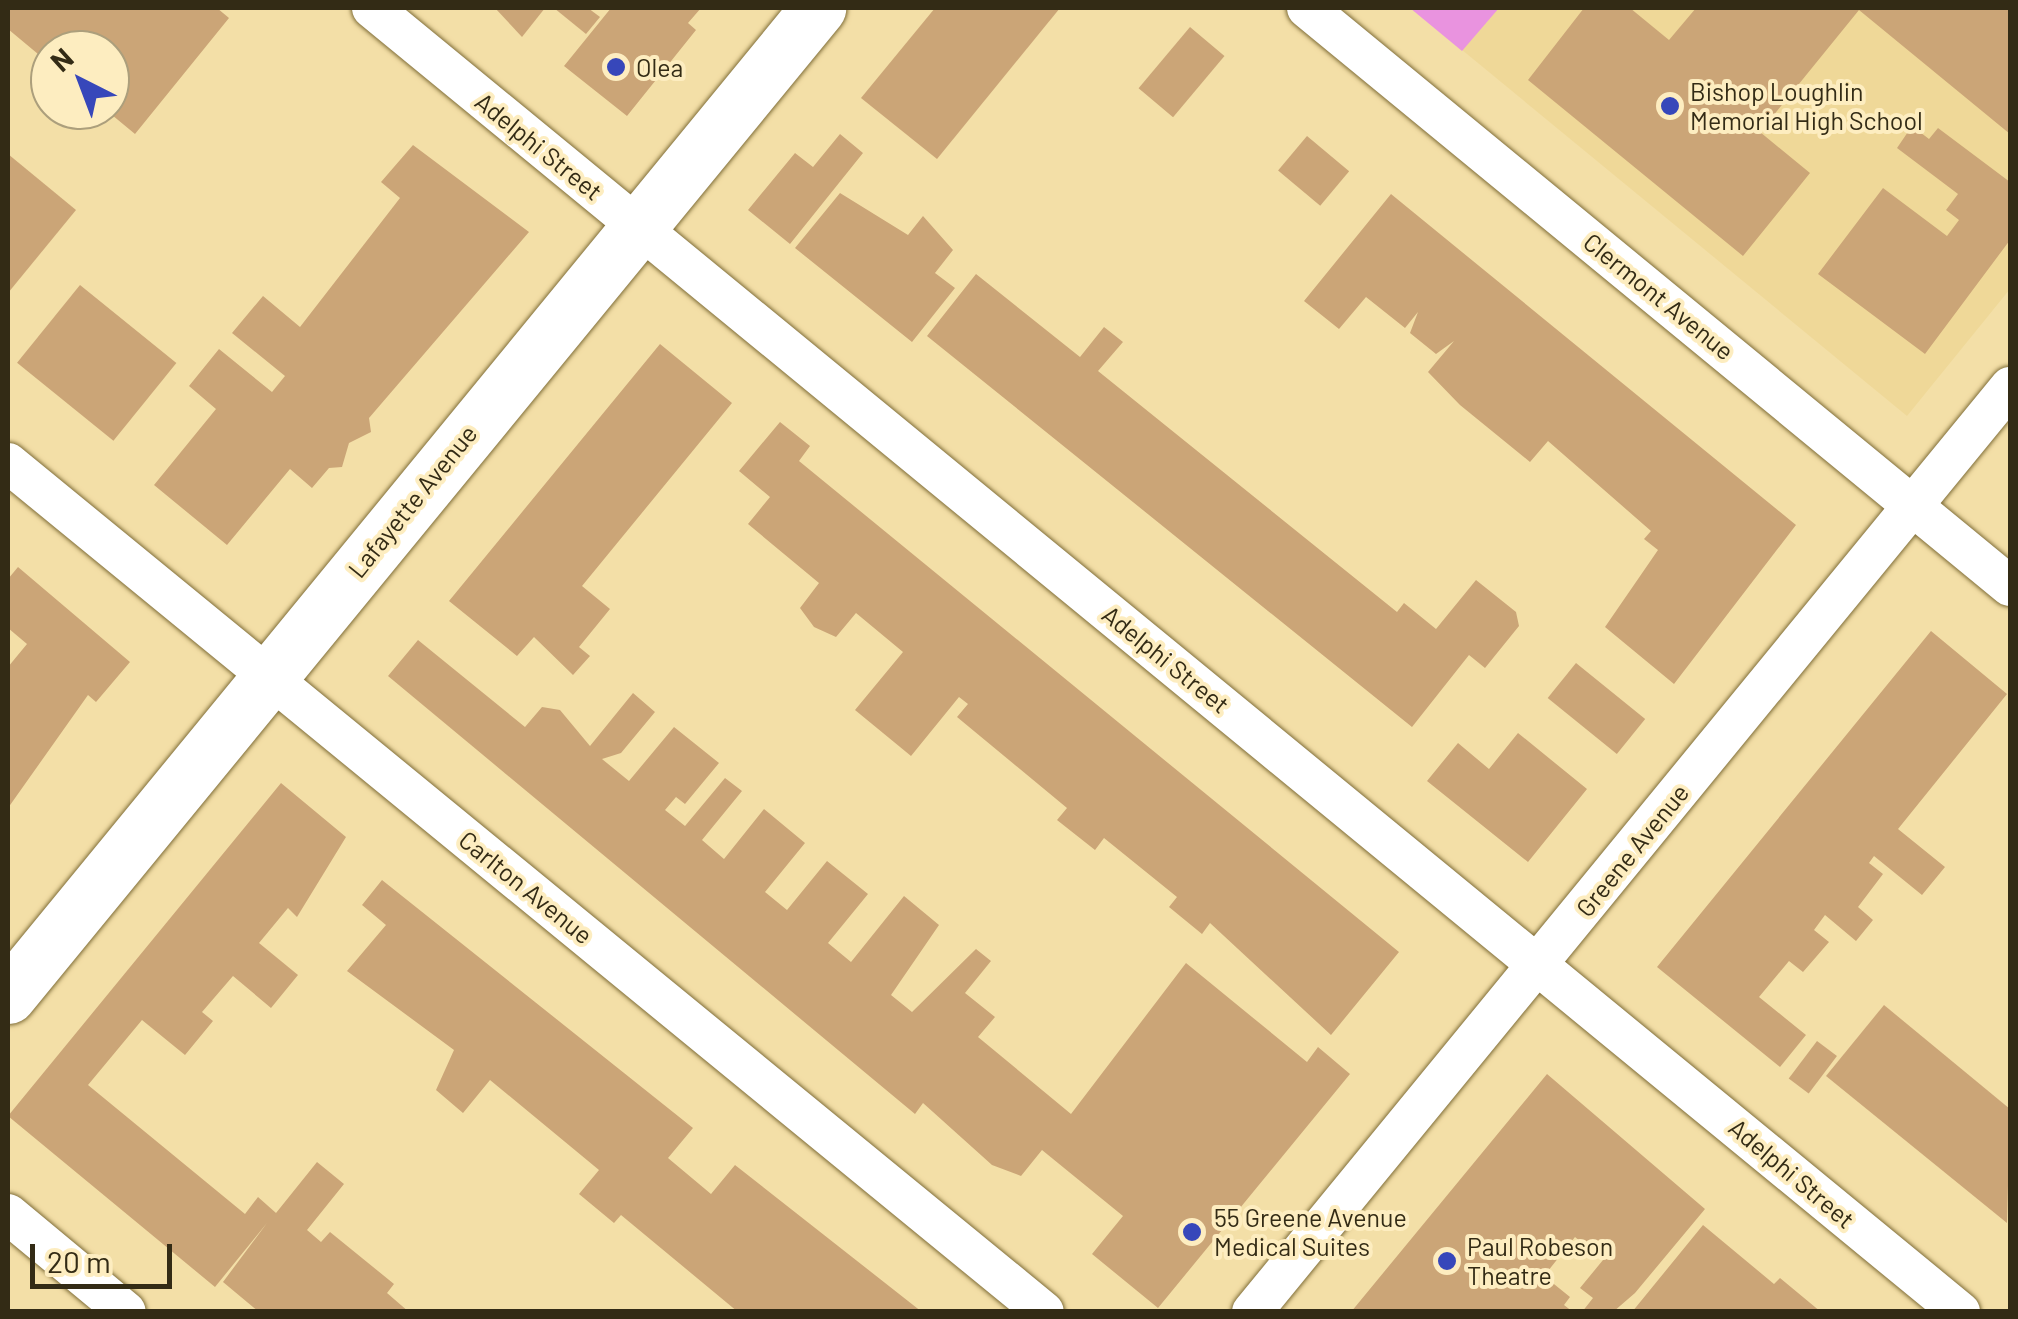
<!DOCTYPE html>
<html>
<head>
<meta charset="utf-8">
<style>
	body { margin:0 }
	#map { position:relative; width:2018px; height:1319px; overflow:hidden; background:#f3dfa7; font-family:Barlow,sans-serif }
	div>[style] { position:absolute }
	.built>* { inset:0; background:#efd898 }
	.green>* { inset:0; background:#e993df }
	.building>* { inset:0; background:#cba577; transform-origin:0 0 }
	.roads { filter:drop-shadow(0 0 2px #806e39) drop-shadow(0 0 2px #806e39) }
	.street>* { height:40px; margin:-20px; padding:0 20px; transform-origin:20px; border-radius:20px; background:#fff }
	.secondary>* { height:55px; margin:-27.5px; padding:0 27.5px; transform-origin:27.5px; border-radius:27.5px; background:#fff }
	.dots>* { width:28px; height:28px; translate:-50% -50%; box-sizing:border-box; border:5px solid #fdedc0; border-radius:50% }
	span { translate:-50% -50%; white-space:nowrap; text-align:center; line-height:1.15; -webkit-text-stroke:8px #fdedc0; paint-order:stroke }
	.poi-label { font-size:25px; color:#332b15 }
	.left { translate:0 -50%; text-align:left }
	.street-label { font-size:25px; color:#332b15 }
	.frame { position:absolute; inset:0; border:10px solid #332b15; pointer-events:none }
	.north { position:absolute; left:30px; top:30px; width:100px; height:100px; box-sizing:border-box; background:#fdedc0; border:2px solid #ac9f7c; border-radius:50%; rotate:318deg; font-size:28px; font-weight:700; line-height:40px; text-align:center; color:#332b15 }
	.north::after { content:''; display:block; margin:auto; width:35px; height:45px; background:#3747ba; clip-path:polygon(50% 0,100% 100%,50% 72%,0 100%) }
	.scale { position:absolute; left:30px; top:1244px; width:142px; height:45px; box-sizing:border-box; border:5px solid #332b15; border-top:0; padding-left:12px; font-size:30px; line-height:35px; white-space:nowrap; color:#332b15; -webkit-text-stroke:8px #fdedc0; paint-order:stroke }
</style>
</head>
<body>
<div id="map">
	<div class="built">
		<div style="clip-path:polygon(1411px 8px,2010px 8px,2010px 289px,1907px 416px)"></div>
	</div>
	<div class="green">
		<div style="clip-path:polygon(1410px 8px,1499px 8px,1462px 51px)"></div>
	</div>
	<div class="building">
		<div style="clip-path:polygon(8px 8px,217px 8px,229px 18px,135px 134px,106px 110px,110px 50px,50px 50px,50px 64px,8px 29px)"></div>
		<div style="clip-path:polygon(495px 8px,545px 8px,522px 37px)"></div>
		<div style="clip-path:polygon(554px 8px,588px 8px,600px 17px,586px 34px)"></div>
		<div style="clip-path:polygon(611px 8px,701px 8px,688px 23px,696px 30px,627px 116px,564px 66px)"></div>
		<div style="clip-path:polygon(935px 8px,1060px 8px,937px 159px,861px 98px)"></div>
		<div style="clip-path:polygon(1584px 8px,1630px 8px,1669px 40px,1696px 8px,2010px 8px,2010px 134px,1859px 10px,1760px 132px,1810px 173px,1743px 256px,1528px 80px)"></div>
		<div style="left:1190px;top:27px;width:45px;height:80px;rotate:40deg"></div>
		<div style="clip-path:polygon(1912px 126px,1929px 139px,1938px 128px,2010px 182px,2010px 240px,1925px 354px,1818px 274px,1883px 188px,1947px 236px,1959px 220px,1946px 210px,1958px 194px,1897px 148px)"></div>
		<div style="clip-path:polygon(840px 134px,863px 153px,790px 244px,748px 210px,795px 153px,813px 167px)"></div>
		<div style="left:1307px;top:136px;width:55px;height:45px;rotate:40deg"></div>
		<div style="clip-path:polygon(413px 145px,529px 232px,369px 418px,371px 432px,349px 443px,342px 467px,329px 468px,312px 488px,290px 469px,227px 545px,154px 485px,216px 409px,189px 386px,219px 349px,272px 392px,285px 376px,232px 333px,263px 296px,300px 327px,400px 198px,381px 182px)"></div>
		<div style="clip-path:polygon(8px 154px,76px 210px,8px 293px)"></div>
		<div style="clip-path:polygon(840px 193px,908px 235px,923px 216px,953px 250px,935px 273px,955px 288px,912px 342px,795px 248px)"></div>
		<div style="clip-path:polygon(1391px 194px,1796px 525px,1674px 684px,1605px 627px,1658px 550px,1644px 539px,1651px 531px,1548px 441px,1530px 462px,1460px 405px,1428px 372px,1454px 341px,1436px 354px,1410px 333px,1418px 312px,1405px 328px,1366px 297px,1339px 329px,1304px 301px)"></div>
		<div style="clip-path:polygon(976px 274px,1080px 357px,1104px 327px,1123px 342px,1098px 371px,1397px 612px,1404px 603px,1436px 629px,1476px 580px,1516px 612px,1519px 626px,1485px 668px,1469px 655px,1412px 727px,927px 336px)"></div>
		<div style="left:80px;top:285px;width:124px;height:100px;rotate:39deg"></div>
		<div style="clip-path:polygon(660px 344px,732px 403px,582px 586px,610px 609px,579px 647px,590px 656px,573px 675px,534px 637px,517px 656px,449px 601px)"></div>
		<div style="clip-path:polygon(780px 422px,810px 446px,799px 461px,1399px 952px,1331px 1035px,1210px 923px,1202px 934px,1169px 907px,1177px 897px,1104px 838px,1095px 850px,1057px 820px,1067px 808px,957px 717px,968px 704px,959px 697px,911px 756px,855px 710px,903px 652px,856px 613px,836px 637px,814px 627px,800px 608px,819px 583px,748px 524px,770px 497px,739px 471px)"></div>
		<div style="clip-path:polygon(18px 567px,130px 662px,96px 702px,88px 695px,8px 808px,8px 667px,27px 644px,8px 628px,8px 579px)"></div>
		<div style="clip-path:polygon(1931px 631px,2007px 694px,1898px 829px,1945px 867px,1922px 895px,1874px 856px,1869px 863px,1883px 874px,1858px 907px,1873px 920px,1856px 941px,1825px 915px,1814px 930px,1829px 942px,1803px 972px,1789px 961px,1759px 997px,1806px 1035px,1780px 1067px,1657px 967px)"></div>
		<div style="clip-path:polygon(418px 640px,525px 727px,542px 707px,560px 710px,590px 746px,633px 693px,655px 712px,621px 753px,602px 759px,629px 781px,674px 727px,719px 763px,685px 804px,676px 797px,665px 810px,685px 826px,725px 778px,742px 791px,702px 840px,724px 859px,764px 809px,805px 843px,765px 892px,787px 910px,827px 861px,868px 894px,828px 943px,851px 962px,904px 896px,939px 925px,891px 995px,912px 1012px,976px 949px,991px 961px,965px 993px,995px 1017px,978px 1037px,1071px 1114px,1186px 963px,1307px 1062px,1318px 1047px,1350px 1074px,1158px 1308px,1092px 1254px,1123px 1216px,1042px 1150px,1021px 1176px,992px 1165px,923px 1103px,915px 1114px,388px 676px)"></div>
		<div style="left:1576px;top:663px;width:89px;height:45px;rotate:39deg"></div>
		<div style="clip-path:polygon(1518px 733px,1587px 789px,1528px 862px,1427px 781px,1458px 743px,1489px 769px)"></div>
		<div style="clip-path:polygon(281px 783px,346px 837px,297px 917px,288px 908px,259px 943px,298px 975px,271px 1008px,233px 976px,202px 1012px,213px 1021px,185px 1055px,142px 1020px,88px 1085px,245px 1214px,258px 1197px,276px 1213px,317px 1162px,344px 1184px,307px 1230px,321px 1242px,330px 1232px,394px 1284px,387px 1293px,409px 1312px,259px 1312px,223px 1282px,267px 1223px,215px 1287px,8px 1116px)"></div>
		<div style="clip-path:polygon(382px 880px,693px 1128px,668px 1158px,711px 1194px,735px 1165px,922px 1312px,738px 1312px,621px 1215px,614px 1223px,579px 1194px,599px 1170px,490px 1080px,463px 1113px,436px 1090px,454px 1050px,347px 971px,386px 925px,362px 905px)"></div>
		<div style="clip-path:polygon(1884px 1005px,2010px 1109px,2007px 1223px,1826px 1076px)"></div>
		<div style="left:1817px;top:1041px;width:25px;height:47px;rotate:37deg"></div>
		<div style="clip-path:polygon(1547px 1074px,1705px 1209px,1635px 1293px,1613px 1312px,1582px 1312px,1593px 1298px,1580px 1288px,1603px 1260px,1575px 1237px,1544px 1276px,1570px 1297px,1564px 1305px,1573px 1312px,1351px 1312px)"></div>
		<div style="clip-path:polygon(1703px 1225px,1774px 1284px,1780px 1278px,1821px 1312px,1632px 1312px)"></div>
	</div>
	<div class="roads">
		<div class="street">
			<div style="left:372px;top:8px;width:2055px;rotate:39.39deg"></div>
			<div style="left:1307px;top:8px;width:910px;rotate:39.43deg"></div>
			<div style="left:8px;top:463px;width:1339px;rotate:39.33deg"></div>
			<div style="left:8px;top:1214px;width:153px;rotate:39.7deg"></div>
			<div style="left:1252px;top:1312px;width:1196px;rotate:-50.67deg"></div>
		</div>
		<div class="secondary">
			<div style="left:8px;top:996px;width:1278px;rotate:-50.65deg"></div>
		</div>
	</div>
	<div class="dots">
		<div style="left:616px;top:67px;background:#3747ba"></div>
		<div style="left:1670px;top:106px;background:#3747ba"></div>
		<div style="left:1192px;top:1232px;background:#3747ba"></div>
		<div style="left:1447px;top:1261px;background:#3747ba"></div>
	</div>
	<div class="poi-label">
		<span class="left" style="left:636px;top:67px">Olea</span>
		<span class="left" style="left:1690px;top:106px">Bishop Loughlin<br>Memorial High School</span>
		<span class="left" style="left:1214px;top:1232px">55 Greene Avenue<br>Medical Suites</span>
		<span class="left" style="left:1467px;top:1261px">Paul Robeson<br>Theatre</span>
	</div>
	<div class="street-label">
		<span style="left:539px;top:146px;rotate:39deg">Adelphi Street</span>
		<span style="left:1659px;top:296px;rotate:39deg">Clermont Avenue</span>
		<span style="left:412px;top:501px;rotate:-51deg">Lafayette Avenue</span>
		<span style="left:1166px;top:659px;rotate:39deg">Adelphi Street</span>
		<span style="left:1632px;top:850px;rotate:-51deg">Greene Avenue</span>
		<span style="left:526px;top:887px;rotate:39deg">Carlton Avenue</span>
		<span style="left:1792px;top:1173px;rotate:40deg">Adelphi Street</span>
	</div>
	<div class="frame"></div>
	<div class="north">N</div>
	<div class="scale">20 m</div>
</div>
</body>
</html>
